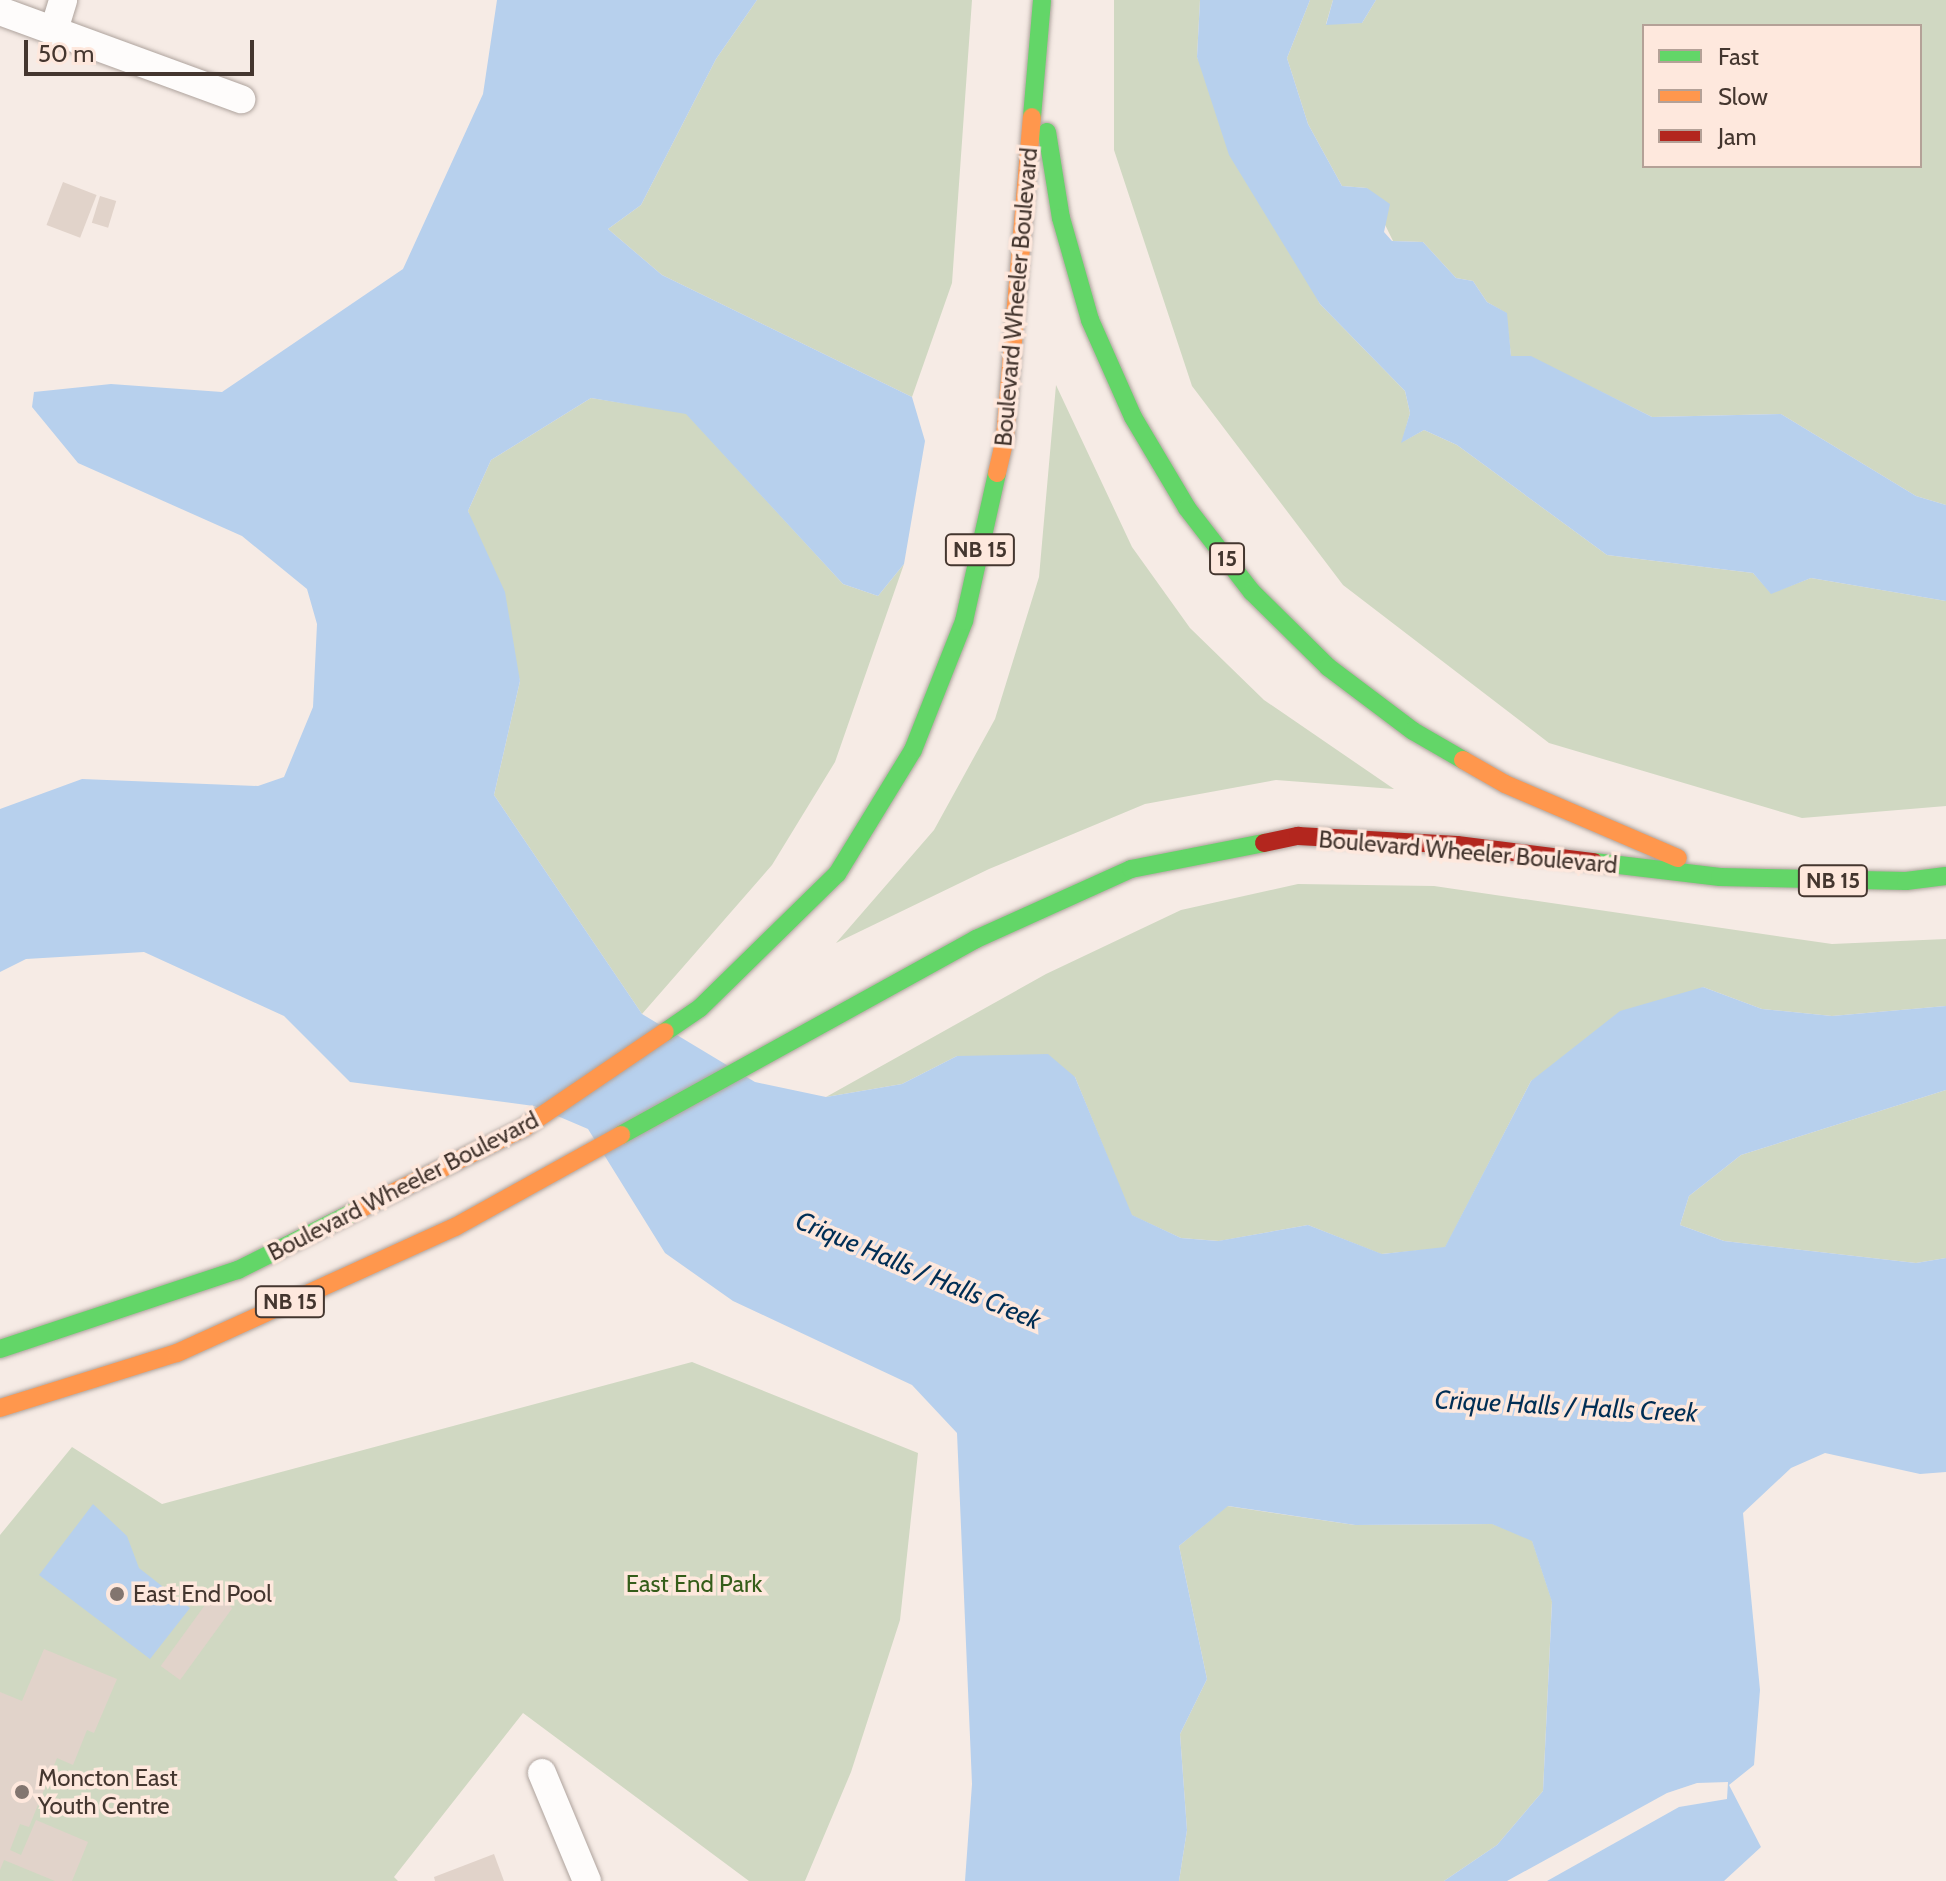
<!DOCTYPE html>
<html>
<head>
<meta charset="utf-8">
<style>
	body { margin:0 }
	#map { position:relative; width:1946px; height:1881px; overflow:hidden; background:#f6ebe5; font-family:Cabin,sans-serif }
	div>[style] { position:absolute }
	.green>* { inset:0; background:#d0d8c2 }
	.water>* { inset:0; background:#b7d0ed }
	.pier>* { inset:0; background:#f6ebe5 }
	.building>* { inset:0; background:#e1d3ca; transform-origin:0 0 }
	.roads { filter:drop-shadow(0 0 2px #aea39d) drop-shadow(0 0 2px #aea39d) }
	.street>* { height:28px; margin:-14px; padding:0 14px; transform-origin:14px; border-radius:14px; background:#fefcfb }
	.fast>* { height:18px; margin:-9px; padding:0 9px; transform-origin:9px; border-radius:9px; background:#63d668 }
	.slow>* { height:18px; margin:-9px; padding:0 9px; transform-origin:9px; border-radius:9px; background:#ff974d }
	.jam>* { height:18px; margin:-9px; padding:0 9px; transform-origin:9px; border-radius:9px; background:#b3261e }
	.dots>* { width:22px; height:22px; translate:-50% -50%; box-sizing:border-box; border:4px solid #fee8dd; border-radius:50% }
	span { translate:-50% -50%; white-space:nowrap; text-align:center; line-height:1.15; -webkit-text-stroke:7px #fee8dd; paint-order:stroke }
	.shield-label span { padding:2px 6px; background:#fee8dd; border:2px solid; border-radius:6px; -webkit-text-stroke-width:0 }
	.shield-label { font-size:22px; color:#44362f; font-weight:700 }
	.street-label { font-size:24px; color:#44362f }
	.park-label { font-size:24px; color:#355d1a }
	.poi-label { font-size:24px; color:#44362f }
	.left { translate:0 -50%; text-align:left }
	.water-label { font-size:26px; color:#002e55; font-style:italic }
	.legend { position:absolute; left:1642px; top:24px; width:280px; height:144px; box-sizing:border-box; background:#fee8dd; border:2px solid #b4a197; margin:0; padding:10px 14px; list-style:none; font-size:24px; color:#44362f }
	.legend li { display:flex; align-items:center; gap:16px; height:40px }
	.legend b { width:40px; border:2px solid #b4a197 }
	.scale { position:absolute; left:24px; top:40px; width:230px; height:36px; box-sizing:border-box; border:4px solid #44362f; border-top:0; padding-left:10px; font-size:24px; line-height:28px; white-space:nowrap; color:#44362f; -webkit-text-stroke:6px #fee8dd; paint-order:stroke }
</style>
</head>
<body>
<div id="map">
	<div class="green">
		<div style="clip-path:polygon(757px 0,972px 0,952px 283px,912px 397px,662px 275px,608px 229px,641px 205px,716px 59px)"></div>
		<div style="clip-path:polygon(1114px 0,1200px 0,1197px 57px,1320px 304px,1405px 391px,1410px 413px,1402px 442px,1424px 430px,1457px 445px,1607px 555px,1753px 573px,1771px 593px,1811px 578px,1946px 601px,1946px 806px,1802px 818px,1549px 743px,1343px 585px,1192px 386px,1114px 150px)"></div>
		<div style="clip-path:polygon(evenodd,1310px 0,1333px 0,1326px 24px,1362px 23px,1376px 0,1946px 0,1946px 505px,1916px 496px,1781px 414px,1652px 417px,1531px 357px,1511px 356px,1506px 313px,1487px 302px,1473px 281px,1456px 278px,1423px 242px,1393px 241px,1367px 188px,1342px 186px,1308px 124px,1287px 58px,1310px 0,1644px 26px,1920px 26px,1920px 166px,1644px 166px,1644px 26px)"></div>
		<div style="clip-path:polygon(1056px 385px,1132px 547px,1190px 628px,1264px 700px,1394px 789px,1276px 780px,1145px 804px,989px 869px,836px 943px,934px 830px,995px 719px,1039px 577px)"></div>
		<div style="clip-path:polygon(591px 398px,686px 413px,843px 584px,878px 596px,904px 564px,835px 762px,772px 865px,642px 1014px,494px 795px,520px 681px,468px 511px,491px 460px)"></div>
		<div style="clip-path:polygon(1298px 884px,1434px 886px,1832px 944px,1946px 939px,1946px 1006px,1832px 1016px,1762px 1009px,1703px 987px,1531px 1081px,1445px 1248px,1381px 1254px,1308px 1225px,1219px 1241px,1181px 1238px,1131px 1215px,1075px 1077px,957px 1056px,902px 1084px,826px 1097px,1046px 974px,1181px 910px)"></div>
		<div style="clip-path:polygon(1946px 1090px,1946px 1258px,1916px 1263px,1724px 1241px,1680px 1225px,1689px 1196px,1741px 1155px)"></div>
		<div style="clip-path:polygon(692px 1362px,918px 1453px,900px 1620px,851px 1772px,805px 1881px,749px 1881px,523px 1713px,394px 1877px,398px 1881px,0 1881px,0 1535px,72px 1447px,162px 1504px)"></div>
		<div style="clip-path:polygon(1227px 1506px,1355px 1525px,1493px 1524px,1532px 1540px,1552px 1601px,1543px 1791px,1497px 1845px,1444px 1881px,1179px 1881px,1187px 1830px,1180px 1734px,1207px 1679px,1179px 1546px)"></div>
	</div>
	<div class="water">
		<div style="clip-path:polygon(497px 0,757px 0,716px 59px,641px 205px,608px 229px,662px 275px,912px 397px,925px 441px,904px 564px,878px 596px,843px 584px,686px 414px,591px 398px,491px 460px,468px 511px,505px 592px,520px 681px,494px 795px,642px 1014px,755px 1082px,826px 1097px,902px 1084px,957px 1056px,1048px 1054px,1075px 1077px,1132px 1215px,1181px 1238px,1218px 1241px,1308px 1225px,1382px 1254px,1445px 1247px,1531px 1081px,1620px 1011px,1703px 987px,1762px 1009px,1832px 1016px,1946px 1006px,1946px 1090px,1741px 1155px,1689px 1196px,1680px 1225px,1724px 1241px,1916px 1263px,1946px 1258px,1946px 1472px,1920px 1474px,1825px 1453px,1791px 1468px,1743px 1513px,1760px 1690px,1754px 1765px,1729px 1785px,1761px 1847px,1724px 1881px,1444px 1881px,1497px 1845px,1543px 1791px,1552px 1602px,1532px 1541px,1492px 1524px,1355px 1525px,1228px 1506px,1179px 1546px,1207px 1679px,1180px 1734px,1187px 1830px,1179px 1881px,965px 1881px,972px 1784px,957px 1433px,912px 1385px,733px 1301px,665px 1253px,588px 1129px,534px 1106px,350px 1082px,284px 1016px,144px 952px,26px 959px,0 972px,0 809px,82px 779px,258px 786px,284px 777px,313px 707px,317px 624px,307px 589px,242px 536px,78px 463px,32px 407px,34px 392px,111px 384px,222px 392px,403px 269px,483px 94px)"></div>
		<div style="clip-path:polygon(1200px 0,1310px 0,1287px 58px,1308px 124px,1342px 186px,1367px 188px,1390px 204px,1384px 232px,1392px 241px,1423px 242px,1456px 278px,1473px 281px,1487px 302px,1507px 313px,1511px 356px,1531px 356px,1652px 417px,1781px 414px,1916px 496px,1946px 505px,1946px 601px,1811px 578px,1771px 594px,1753px 573px,1607px 555px,1457px 445px,1424px 430px,1401px 443px,1410px 413px,1405px 391px,1320px 304px,1229px 155px,1197px 57px)"></div>
		<div style="clip-path:polygon(1333px 0,1376px 0,1362px 23px,1326px 25px)"></div>
		<div style="clip-path:polygon(93px 1504px,127px 1536px,139px 1568px,190px 1608px,150px 1659px,39px 1575px)"></div>
	</div>
	<div class="pier">
		<div style="clip-path:polygon(1728px 1782px,1727px 1799px,1679px 1807px,1547px 1881px,1507px 1881px,1667px 1793px,1697px 1783px)"></div>
	</div>
	<div class="building">
		<div style="left:63px;top:182px;width:36px;height:46px;rotate:21deg"></div>
		<div style="left:100px;top:196px;width:17px;height:28px;rotate:17deg"></div>
		<div style="left:213px;top:1594px;width:24px;height:89px;rotate:36deg"></div>
		<div style="clip-path:polygon(44px 1649px,117px 1679px,94px 1733px,87px 1730px,73px 1765px,57px 1758px,29px 1827px,20px 1824px,10px 1850px,21px 1855px,36px 1820px,88px 1842px,72px 1881px,55px 1881px,4px 1860px,0 1870px,0 1692px,22px 1701px)"></div>
		<div style="clip-path:polygon(494px 1854px,504px 1881px,435px 1881px,434px 1877px)"></div>
	</div>
	<div class="roads">
		<div class="street">
			<div style="left:0;top:11px;width:257px;rotate:20.1deg"></div>
			<div style="left:54px;top:30px;width:31px;rotate:-73deg"></div>
			<div style="left:542px;top:1773px;width:117px;rotate:67.4deg"></div>
		</div>
		<div class="fast">
			<div style="left:1032px;top:117px;width:117px;rotate:-85.1deg"></div>
			<div style="left:1047px;top:132px;width:87px;rotate:80.8deg"></div>
			<div style="left:1061px;top:218px;width:106px;rotate:74.1deg"></div>
			<div style="left:1090px;top:320px;width:106px;rotate:66.1deg"></div>
			<div style="left:1133px;top:417px;width:106px;rotate:59.3deg"></div>
			<div style="left:1187px;top:508px;width:106px;rotate:52.3deg"></div>
			<div style="left:1252px;top:592px;width:107px;rotate:44.6deg"></div>
			<div style="left:1328px;top:667px;width:106px;rotate:37deg"></div>
			<div style="left:1413px;top:731px;width:58px;rotate:30.1deg"></div>
			<div style="left:1594px;top:862px;width:127px;rotate:6.8deg"></div>
			<div style="left:1720px;top:877px;width:186px;rotate:1.2deg"></div>
			<div style="left:1906px;top:881px;width:40px;rotate:-7.1deg"></div>
			<div style="left:665px;top:1032px;width:42px;rotate:-34.4deg"></div>
			<div style="left:700px;top:1008px;width:192px;rotate:-44.4deg"></div>
			<div style="left:837px;top:874px;width:145px;rotate:-58.5deg"></div>
			<div style="left:913px;top:750px;width:139px;rotate:-68.4deg"></div>
			<div style="left:964px;top:621px;width:152px;rotate:-77.4deg"></div>
			<div style="left:621px;top:1135px;width:406px;rotate:-28.9deg"></div>
			<div style="left:976px;top:939px;width:170px;rotate:-24.3deg"></div>
			<div style="left:1131px;top:869px;width:136px;rotate:-11.1deg"></div>
			<div style="left:0;top:1349px;width:251px;rotate:-18.4deg"></div>
			<div style="left:238px;top:1270px;width:132px;rotate:-26.6deg"></div>
		</div>
		<div class="slow">
			<div style="left:997px;top:473px;width:37px;rotate:-77deg"></div>
			<div style="left:1005px;top:437px;width:321px;rotate:-85.2deg"></div>
			<div style="left:1463px;top:760px;width:48px;rotate:29.7deg"></div>
			<div style="left:1505px;top:784px;width:188px;rotate:23.2deg"></div>
			<div style="left:356px;top:1211px;width:189px;rotate:-26.4deg"></div>
			<div style="left:525px;top:1127px;width:169px;rotate:-34.2deg"></div>
			<div style="left:0;top:1408px;width:185px;rotate:-17.3deg"></div>
			<div style="left:177px;top:1353px;width:305px;rotate:-24.4deg"></div>
			<div style="left:455px;top:1227px;width:190px;rotate:-29deg"></div>
		</div>
		<div class="jam">
			<div style="left:1264px;top:843px;width:35px;rotate:-12deg"></div>
			<div style="left:1298px;top:836px;width:159px;rotate:3.2deg"></div>
			<div style="left:1457px;top:845px;width:138px;rotate:7.1deg"></div>
		</div>
	</div>
	<div class="dots">
		<div style="left:117px;top:1594px;background:#82756f"></div>
		<div style="left:22px;top:1792px;background:#82756f"></div>
	</div>
	<div class="shield-label">
		<span style="left:980px;top:550px">NB 15</span>
		<span style="left:1227px;top:559px">15</span>
		<span style="left:1833px;top:881px">NB 15</span>
		<span style="left:290px;top:1302px">NB 15</span>
	</div>
	<div class="street-label">
		<span style="left:1016px;top:297px;rotate:-85deg">Boulevard Wheeler Boulevard</span>
		<span style="left:1468px;top:852px;rotate:5deg">Boulevard Wheeler Boulevard</span>
		<span style="left:403px;top:1186px;rotate:-27deg">Boulevard Wheeler Boulevard</span>
	</div>
	<div class="park-label">
		<span style="left:694px;top:1584px">East End Park</span>
	</div>
	<div class="poi-label">
		<span class="left" style="left:133px;top:1594px">East End Pool</span>
		<span class="left" style="left:38px;top:1792px">Moncton East<br>Youth Centre</span>
	</div>
	<div class="water-label">
		<span style="left:918px;top:1271px;rotate:23deg">Crique Halls / Halls Creek</span>
		<span style="left:1566px;top:1407px;rotate:3deg">Crique Halls / Halls Creek</span>
	</div>
	<ul class="legend">
	<li><b style="height:10px;background:#63d668"></b>Fast</li>
	<li><b style="height:10px;background:#ff974d"></b>Slow</li>
	<li><b style="height:10px;background:#b3261e"></b>Jam</li>
	</ul>
	<div class="scale">50 m</div>
</div>
</body>
</html>
